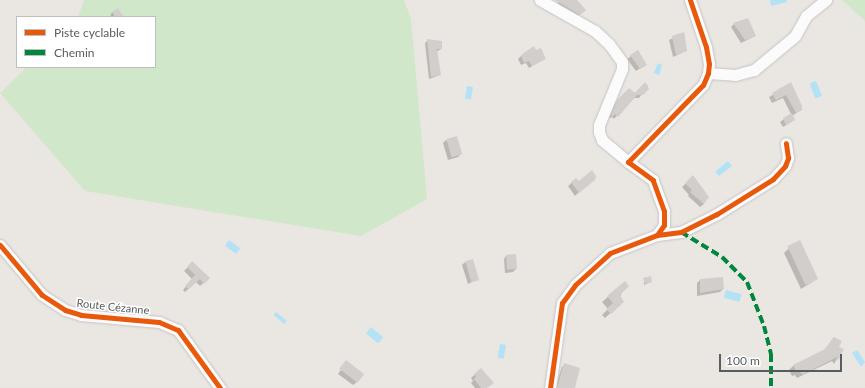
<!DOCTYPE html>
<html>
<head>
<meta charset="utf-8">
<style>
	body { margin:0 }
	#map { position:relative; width:865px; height:388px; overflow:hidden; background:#eae6e2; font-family:Lato,sans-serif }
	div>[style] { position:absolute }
	.green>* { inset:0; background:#d1e7ca }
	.water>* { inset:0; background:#b3e2f6; transform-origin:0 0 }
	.shadow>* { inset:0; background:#0003 }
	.building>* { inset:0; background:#d1cecc; transform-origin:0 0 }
	.roads { filter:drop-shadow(0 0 1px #c5c5c5) drop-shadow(0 0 1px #c5c5c5) }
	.minor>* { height:11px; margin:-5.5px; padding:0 5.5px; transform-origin:5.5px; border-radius:5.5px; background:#fcfbfb }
	.quiet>* { height:4px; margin-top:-2px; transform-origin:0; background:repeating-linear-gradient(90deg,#00873e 0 8px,transparent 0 12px) }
	.cycleway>* { height:5px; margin:-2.5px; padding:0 2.5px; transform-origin:2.5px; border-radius:2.5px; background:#e8590c }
	span { translate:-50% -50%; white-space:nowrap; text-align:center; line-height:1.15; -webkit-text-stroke:3px #fff; paint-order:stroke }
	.street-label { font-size:11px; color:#575d61 }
	.legend { position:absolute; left:16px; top:16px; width:140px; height:52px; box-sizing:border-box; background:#fff; border:1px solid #bcbec0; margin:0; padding:5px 7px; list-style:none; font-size:12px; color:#575d61 }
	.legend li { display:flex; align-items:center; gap:8px; height:20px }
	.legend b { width:20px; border:1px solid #bcbec0 }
	.scale { position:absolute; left:719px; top:354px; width:123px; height:18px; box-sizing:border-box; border:2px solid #575d61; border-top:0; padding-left:5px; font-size:12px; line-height:14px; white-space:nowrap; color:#575d61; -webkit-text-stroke:3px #fff; paint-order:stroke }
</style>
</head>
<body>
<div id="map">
	<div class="green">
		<div style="clip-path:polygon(84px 0,404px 0,411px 19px,427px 199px,361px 236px,85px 191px,0 93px,27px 67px,155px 67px,155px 17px,78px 17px)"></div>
		<div style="clip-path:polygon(842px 0,865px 0,865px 21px)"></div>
	</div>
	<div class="water">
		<div style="clip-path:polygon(770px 0,787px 0,787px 2px,771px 6px)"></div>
		<div style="clip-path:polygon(663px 62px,659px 75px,654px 73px,658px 63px,662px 65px)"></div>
		<div style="left:816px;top:81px;width:16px;height:7px;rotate:68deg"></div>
		<div style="left:467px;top:86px;width:6px;height:13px;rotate:9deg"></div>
		<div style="clip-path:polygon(728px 161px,732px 166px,719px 176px,715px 172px)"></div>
		<div style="left:229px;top:240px;width:14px;height:7px;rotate:36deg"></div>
		<div style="left:726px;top:290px;width:16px;height:8px;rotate:15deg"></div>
		<div style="left:276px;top:312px;width:14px;height:4px;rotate:39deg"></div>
		<div style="left:371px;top:327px;width:16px;height:8px;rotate:40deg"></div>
		<div style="left:500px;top:344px;width:6px;height:14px;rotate:9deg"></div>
		<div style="clip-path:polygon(857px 350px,865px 362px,861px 367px,852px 353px)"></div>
	</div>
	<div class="shadow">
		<div style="clip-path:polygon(561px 0,574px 0,581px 13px,576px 17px,555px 6px)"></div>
		<div style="clip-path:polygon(112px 12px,122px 17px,110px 17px)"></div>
		<div style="clip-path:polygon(734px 24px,755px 36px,741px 43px,731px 27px)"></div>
		<div style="clip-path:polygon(684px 33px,686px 51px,673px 57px,669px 40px)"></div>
		<div style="clip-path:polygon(428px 40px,441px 49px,436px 52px,440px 75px,429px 79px,425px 43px)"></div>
		<div style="clip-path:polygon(638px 51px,645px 65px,636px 71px,627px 59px)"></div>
		<div style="clip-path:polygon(521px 56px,544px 59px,529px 68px,526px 63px,521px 65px,518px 59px)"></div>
		<div style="clip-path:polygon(645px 83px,648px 86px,639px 98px,633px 98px,614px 119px,612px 117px,608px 119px,614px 105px,629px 89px,634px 94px)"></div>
		<div style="clip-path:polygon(791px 84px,801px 110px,792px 116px,794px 120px,790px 123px,783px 127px,780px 122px,791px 114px,783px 98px,772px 103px,769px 97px)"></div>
		<div style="clip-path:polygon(446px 140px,461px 154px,458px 157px,448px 160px,443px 143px)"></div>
		<div style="clip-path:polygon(595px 176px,575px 196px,568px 186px,576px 179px,578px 182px)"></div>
		<div style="clip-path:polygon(693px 177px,704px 204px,700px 207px,688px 196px,689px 195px,682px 187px)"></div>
		<div style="clip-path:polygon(789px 248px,817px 279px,801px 289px,784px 253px)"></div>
		<div style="clip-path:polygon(506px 256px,515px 256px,516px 269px,513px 272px,505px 273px,504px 259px)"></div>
		<div style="clip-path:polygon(465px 262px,478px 279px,468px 284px,462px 265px)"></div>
		<div style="clip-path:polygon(192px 263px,209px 278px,200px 286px,196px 282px,185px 292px,183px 290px,192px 279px,184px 271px)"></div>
		<div style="clip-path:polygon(644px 279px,651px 282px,644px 285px)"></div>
		<div style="clip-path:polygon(700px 280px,723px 289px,720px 292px,697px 296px,697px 283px)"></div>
		<div style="clip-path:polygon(625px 282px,617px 307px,605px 318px,602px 315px,608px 309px,602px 302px)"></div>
		<div style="clip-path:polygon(834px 337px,838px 347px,842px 350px,834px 364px,832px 361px,797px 378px,795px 375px,792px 376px,789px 370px,794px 365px,824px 351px)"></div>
		<div style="clip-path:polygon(345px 364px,357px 382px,353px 385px,338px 374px)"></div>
		<div style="clip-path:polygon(565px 364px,571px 388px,555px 388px,562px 367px)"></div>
		<div style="clip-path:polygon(481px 369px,486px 388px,475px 388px,471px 383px,473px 381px,471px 378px)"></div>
	</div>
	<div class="building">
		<div style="clip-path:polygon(555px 0,577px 0,586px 10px,580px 15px)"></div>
		<div style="clip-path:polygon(118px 8px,124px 17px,115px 17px,112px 12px)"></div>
		<div style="clip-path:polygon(748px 18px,756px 36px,745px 40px,733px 23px)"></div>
		<div style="clip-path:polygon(684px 32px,687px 51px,676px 55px,672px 36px)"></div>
		<div style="clip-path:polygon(427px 39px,442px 41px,442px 49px,437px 49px,441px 75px,431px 77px)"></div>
		<div style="clip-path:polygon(534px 46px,536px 50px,541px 48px,546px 59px,532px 66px,529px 61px,524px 63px,521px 55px)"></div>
		<div style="clip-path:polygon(638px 50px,647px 65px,640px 69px,630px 55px)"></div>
		<div style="clip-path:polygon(645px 82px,649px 89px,643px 95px,637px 95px,618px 117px,615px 114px,612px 117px,611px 115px,616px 101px,629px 88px,635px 93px)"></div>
		<div style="clip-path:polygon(791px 82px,802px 106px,802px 110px,796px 113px,786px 95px,776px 100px,772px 93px)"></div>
		<div style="clip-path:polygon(792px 113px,795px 120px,786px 125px,783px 118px)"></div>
		<div style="left:457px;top:136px;width:19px;height:11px;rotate:74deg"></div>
		<div style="clip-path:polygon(592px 170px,596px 176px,595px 180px,579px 193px,571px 182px,576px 178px,579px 181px)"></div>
		<div style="clip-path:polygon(693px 175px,709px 197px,704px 204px,690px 192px,692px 190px,685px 183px)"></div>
		<div style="left:800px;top:240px;width:43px;height:14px;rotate:65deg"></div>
		<div style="left:516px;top:254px;width:15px;height:10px;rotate:86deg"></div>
		<div style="left:473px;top:259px;width:22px;height:8px;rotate:74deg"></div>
		<div style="clip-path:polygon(192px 261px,210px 278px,204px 284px,200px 279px,189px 289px,185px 286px,195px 275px,187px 267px)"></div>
		<div style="clip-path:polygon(651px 276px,652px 282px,645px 284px,643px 278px)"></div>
		<div style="clip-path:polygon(723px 277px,724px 289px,700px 293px,700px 279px)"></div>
		<div style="clip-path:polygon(625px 281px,629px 286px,620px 295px,624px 302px,611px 314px,606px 309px,613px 303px,607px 296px)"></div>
		<div style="clip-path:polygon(834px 337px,842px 341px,839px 347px,844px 349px,838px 361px,837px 357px,802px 375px,800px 371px,797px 372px,793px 365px,825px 349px)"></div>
		<div style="left:346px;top:360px;width:23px;height:11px;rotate:38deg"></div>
		<div style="clip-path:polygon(564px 363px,580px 368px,575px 388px,557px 388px)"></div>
		<div style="clip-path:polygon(481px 368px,494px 383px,487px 388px,481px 388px,474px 379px,476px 377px,474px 374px)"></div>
	</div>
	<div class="roads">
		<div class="minor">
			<div style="left:540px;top:0;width:63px;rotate:29.4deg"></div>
			<div style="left:595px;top:31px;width:19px;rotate:43deg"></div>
			<div style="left:609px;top:44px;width:22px;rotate:54deg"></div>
			<div style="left:622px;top:62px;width:7px;rotate:90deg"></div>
			<div style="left:622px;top:69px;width:61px;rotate:112.3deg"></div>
			<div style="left:599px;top:125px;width:7px;rotate:90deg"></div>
			<div style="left:599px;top:132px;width:9px;rotate:69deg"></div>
			<div style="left:602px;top:140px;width:34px;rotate:40deg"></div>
			<div style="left:708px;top:73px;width:27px;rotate:4deg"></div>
			<div style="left:735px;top:75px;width:20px;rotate:-15deg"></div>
			<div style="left:754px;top:70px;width:53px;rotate:-39.7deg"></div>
			<div style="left:795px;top:36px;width:23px;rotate:-61deg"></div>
			<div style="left:806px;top:16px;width:26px;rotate:-39deg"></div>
			<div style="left:657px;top:235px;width:12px;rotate:-55deg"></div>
			<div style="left:664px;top:225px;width:14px;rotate:-90deg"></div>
			<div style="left:664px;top:211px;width:33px;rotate:-110deg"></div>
			<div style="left:653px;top:180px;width:31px;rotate:-144deg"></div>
			<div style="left:628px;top:162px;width:107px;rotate:-45.8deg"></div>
			<div style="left:703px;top:85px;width:13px;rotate:-67deg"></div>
			<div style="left:708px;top:73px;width:9px;rotate:-84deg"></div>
			<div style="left:709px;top:64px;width:17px;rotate:-100deg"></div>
			<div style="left:706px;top:47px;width:50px;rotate:-108.8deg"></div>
			<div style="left:0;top:245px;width:65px;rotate:50deg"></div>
			<div style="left:42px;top:295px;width:27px;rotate:33deg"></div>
			<div style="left:65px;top:310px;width:17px;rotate:17deg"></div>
			<div style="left:81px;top:315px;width:78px;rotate:5.1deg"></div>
			<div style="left:159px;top:322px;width:21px;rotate:23deg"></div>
			<div style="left:178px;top:330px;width:72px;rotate:54.1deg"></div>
			<div style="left:550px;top:388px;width:86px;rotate:-82deg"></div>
			<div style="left:562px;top:303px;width:22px;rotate:-54deg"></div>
			<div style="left:575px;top:285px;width:47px;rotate:-42.4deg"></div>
			<div style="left:610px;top:253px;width:50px;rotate:-21deg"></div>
			<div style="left:657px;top:235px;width:24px;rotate:-7deg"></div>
			<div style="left:681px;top:232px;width:40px;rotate:-26.6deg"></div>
			<div style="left:717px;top:214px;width:66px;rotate:-32deg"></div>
			<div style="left:773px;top:179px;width:18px;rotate:-47deg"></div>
			<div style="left:785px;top:166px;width:9px;rotate:-69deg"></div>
			<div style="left:788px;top:158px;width:15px;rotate:-98deg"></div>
		</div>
	</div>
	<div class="quiet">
		<div style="left:681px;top:232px;width:48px;rotate:31.4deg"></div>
		<div style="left:722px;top:257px;width:35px;rotate:45deg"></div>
		<div style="left:747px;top:282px;width:47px;rotate:68.9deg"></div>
		<div style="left:764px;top:326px;width:29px;rotate:76deg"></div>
		<div style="left:771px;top:354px;width:34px;rotate:90deg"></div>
	</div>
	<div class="cycleway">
		<div style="left:657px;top:235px;width:12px;rotate:-55deg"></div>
		<div style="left:664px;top:225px;width:14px;rotate:-90deg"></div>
		<div style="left:664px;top:211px;width:33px;rotate:-110deg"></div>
		<div style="left:653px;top:180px;width:31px;rotate:-144deg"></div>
		<div style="left:628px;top:162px;width:107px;rotate:-45.8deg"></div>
		<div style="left:703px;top:85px;width:13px;rotate:-67deg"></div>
		<div style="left:708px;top:73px;width:9px;rotate:-84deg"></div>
		<div style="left:709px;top:64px;width:17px;rotate:-100deg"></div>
		<div style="left:706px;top:47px;width:50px;rotate:-108.8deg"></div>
		<div style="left:0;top:245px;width:65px;rotate:50deg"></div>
		<div style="left:42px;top:295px;width:27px;rotate:33deg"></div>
		<div style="left:65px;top:310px;width:17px;rotate:17deg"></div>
		<div style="left:81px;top:315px;width:78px;rotate:5.1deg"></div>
		<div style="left:159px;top:322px;width:21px;rotate:23deg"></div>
		<div style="left:178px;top:330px;width:72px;rotate:54.1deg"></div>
		<div style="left:550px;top:388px;width:86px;rotate:-82deg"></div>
		<div style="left:562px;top:303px;width:22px;rotate:-54deg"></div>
		<div style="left:575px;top:285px;width:47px;rotate:-42.4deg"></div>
		<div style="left:610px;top:253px;width:50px;rotate:-21deg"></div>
		<div style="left:657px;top:235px;width:24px;rotate:-7deg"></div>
		<div style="left:681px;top:232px;width:40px;rotate:-26.6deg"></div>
		<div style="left:717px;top:214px;width:66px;rotate:-32deg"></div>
		<div style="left:773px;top:179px;width:18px;rotate:-47deg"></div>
		<div style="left:785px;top:166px;width:9px;rotate:-69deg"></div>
		<div style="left:788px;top:158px;width:15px;rotate:-98deg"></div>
	</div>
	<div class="street-label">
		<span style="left:113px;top:307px;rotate:6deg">Route Cézanne</span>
	</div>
	<ul class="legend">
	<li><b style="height:5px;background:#e8590c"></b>Piste cyclable</li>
	<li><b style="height:5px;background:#00873e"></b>Chemin</li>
	</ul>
	<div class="scale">100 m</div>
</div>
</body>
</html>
